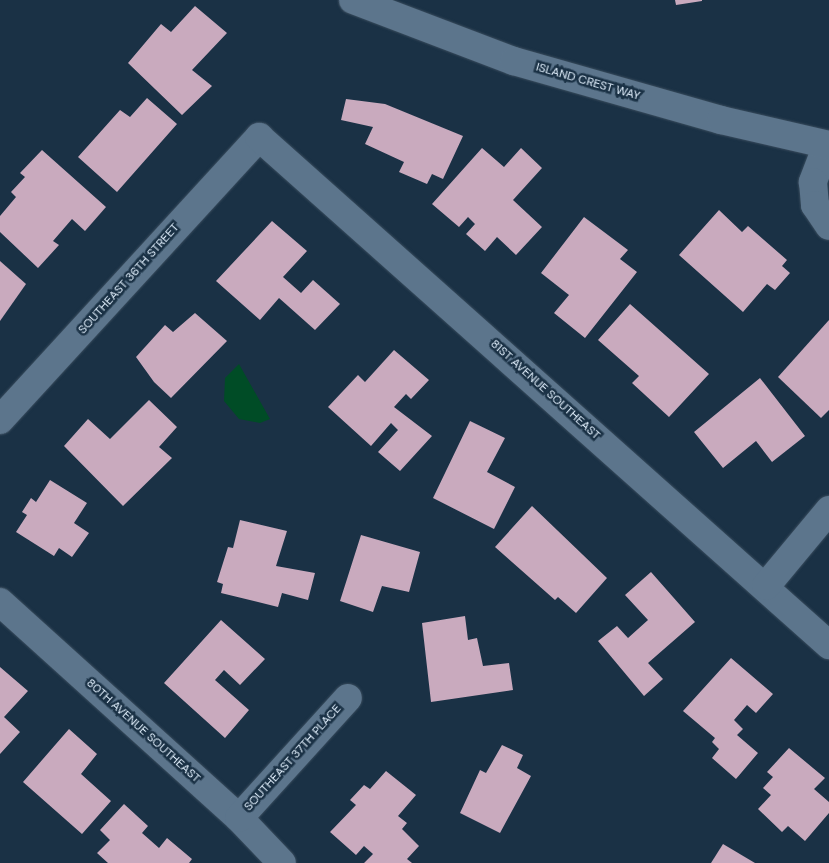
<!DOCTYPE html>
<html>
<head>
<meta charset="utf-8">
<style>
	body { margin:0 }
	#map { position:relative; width:829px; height:863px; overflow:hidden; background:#1a3145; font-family:"DM Sans",sans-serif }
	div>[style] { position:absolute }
	.green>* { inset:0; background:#004c26 }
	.building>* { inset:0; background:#c9aabe }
	.roads { filter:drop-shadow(0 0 1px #394c5d) drop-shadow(0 0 1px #394c5d) }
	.minor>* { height:28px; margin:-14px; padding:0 14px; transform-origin:14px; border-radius:14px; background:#5c758c }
	.secondary>* { height:28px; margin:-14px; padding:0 14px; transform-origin:14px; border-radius:14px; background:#5c758c }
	span { translate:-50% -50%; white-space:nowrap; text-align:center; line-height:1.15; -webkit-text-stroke:5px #1a3145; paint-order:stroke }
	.street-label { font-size:12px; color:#e4f2ff }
</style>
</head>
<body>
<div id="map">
	<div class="green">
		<div style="clip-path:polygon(239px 364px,270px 419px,260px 423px,239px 419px,224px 401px,225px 378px)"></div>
	</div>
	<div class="building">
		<div style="clip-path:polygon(675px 0,702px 0,702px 1px,676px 5px)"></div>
		<div style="clip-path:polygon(195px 6px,227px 33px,192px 70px,212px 86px,182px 115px,128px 63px,161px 24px,171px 32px)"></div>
		<div style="clip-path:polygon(147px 98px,177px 124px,117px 192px,78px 157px,120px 110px,130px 117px)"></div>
		<div style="clip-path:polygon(346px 99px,385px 104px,463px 136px,443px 179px,432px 174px,427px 184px,399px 172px,404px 162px,365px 144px,373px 127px,341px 120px)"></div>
		<div style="clip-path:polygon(482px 148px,504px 167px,521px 148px,542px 168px,513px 200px,542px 227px,516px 255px,497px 237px,485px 251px,466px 234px,475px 224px,468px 217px,459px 227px,432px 204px)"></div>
		<div style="clip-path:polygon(42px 150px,106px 207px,85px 231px,72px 219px,53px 241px,59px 245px,38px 268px,0 232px,0 216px,16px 197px,11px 192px,25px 177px,20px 173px)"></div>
		<div style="clip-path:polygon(719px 210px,742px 232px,748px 226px,787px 260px,782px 266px,790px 273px,775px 290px,767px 284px,743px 312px,679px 255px)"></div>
		<div style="clip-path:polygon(584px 217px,628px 250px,620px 259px,637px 272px,585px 338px,554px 313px,569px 295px,541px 273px)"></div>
		<div style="clip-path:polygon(272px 221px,307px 251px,283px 277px,301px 293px,313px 280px,340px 304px,315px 330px,279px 298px,260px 320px,216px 281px)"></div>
		<div style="clip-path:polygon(0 261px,26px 284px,0 321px)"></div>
		<div style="clip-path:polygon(630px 304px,709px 374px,669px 417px,632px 383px,639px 376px,598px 340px)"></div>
		<div style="clip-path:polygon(195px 313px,227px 341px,171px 398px,154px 382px,136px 357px,165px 325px,173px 332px)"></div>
		<div style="clip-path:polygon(829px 320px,829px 410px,821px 418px,778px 377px)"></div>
		<div style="clip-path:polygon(394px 350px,429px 380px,411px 399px,406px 394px,394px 407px,432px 436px,400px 471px,378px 452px,398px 430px,391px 423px,371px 446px,328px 407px,358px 375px,365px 382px)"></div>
		<div style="clip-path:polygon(760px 378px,805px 436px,772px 462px,756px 441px,723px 468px,694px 432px)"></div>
		<div style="clip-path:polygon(149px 400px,177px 427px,159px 447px,172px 458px,123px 506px,64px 446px,88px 419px,110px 439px)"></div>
		<div style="clip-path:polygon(470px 421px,505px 438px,487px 472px,515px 487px,494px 529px,433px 498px)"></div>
		<div style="clip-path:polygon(50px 480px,87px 503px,74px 523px,89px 533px,72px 557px,59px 548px,54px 556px,16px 532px,27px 515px,22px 512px,31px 498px,36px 502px)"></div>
		<div style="clip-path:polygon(532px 506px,607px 578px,576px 613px,558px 597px,555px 600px,495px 547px)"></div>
		<div style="clip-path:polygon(240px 520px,287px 531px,276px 566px,315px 573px,308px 600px,282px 593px,278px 607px,221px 593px,223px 584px,217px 582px,228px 547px,233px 548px)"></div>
		<div style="clip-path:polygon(361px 535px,420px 552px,409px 592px,382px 586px,373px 612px,340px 601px)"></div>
		<div style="clip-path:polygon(651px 572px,695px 622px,648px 663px,663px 679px,644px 696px,598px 641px,617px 626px,628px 638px,648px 620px,625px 595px)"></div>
		<div style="clip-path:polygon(465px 616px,468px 640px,477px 638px,483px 666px,509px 663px,513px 690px,431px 702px,422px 623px)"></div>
		<div style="clip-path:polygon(221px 620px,265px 659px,240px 685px,224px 670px,215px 680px,249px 710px,225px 738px,164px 683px)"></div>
		<div style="clip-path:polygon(731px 658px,773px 694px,756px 713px,747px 705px,734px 720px,743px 729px,737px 735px,758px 753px,736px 779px,712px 758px,719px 749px,712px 742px,715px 738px,683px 711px)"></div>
		<div style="clip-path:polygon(0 667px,28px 691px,4px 717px,20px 732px,0 754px)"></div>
		<div style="clip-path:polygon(69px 729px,97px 754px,81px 774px,111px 801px,82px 834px,23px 782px)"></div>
		<div style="clip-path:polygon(502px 745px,523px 755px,517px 768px,531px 776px,500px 833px,460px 813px,480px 770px,486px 773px)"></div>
		<div style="clip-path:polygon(789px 748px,825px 778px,814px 789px,829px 802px,829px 813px,805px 841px,788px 826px,782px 832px,758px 809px,771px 795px,763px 788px,773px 777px,767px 772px)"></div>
		<div style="clip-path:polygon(386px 771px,416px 795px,398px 816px,407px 823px,402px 829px,419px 846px,407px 859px,412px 863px,364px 863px,373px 854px,364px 846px,356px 855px,330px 832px,356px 805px,350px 800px,364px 785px,370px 789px)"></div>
		<div style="clip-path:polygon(124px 804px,148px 826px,142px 833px,159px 848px,167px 838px,192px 859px,189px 863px,108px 863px,97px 853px,110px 840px,100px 830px)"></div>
		<div style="clip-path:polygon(723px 844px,755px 863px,711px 863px)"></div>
	</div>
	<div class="roads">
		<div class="minor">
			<div style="left:827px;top:145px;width:40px;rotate:111deg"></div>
			<div style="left:813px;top:182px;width:23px;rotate:85deg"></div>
			<div style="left:815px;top:205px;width:25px;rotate:56deg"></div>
			<div style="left:0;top:420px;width:384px;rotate:-47.5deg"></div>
			<div style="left:259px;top:137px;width:764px;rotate:41.71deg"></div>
			<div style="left:766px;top:586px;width:99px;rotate:-50.3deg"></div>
			<div style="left:0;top:602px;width:322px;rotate:42.1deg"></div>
			<div style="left:239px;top:818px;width:62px;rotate:46.3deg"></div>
			<div style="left:239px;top:818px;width:162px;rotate:-47.8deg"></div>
		</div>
		<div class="secondary">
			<div style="left:353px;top:0;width:172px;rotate:20.8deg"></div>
			<div style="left:514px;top:61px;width:215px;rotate:15.9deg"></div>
			<div style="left:721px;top:120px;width:111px;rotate:13deg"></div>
		</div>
	</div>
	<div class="street-label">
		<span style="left:588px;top:82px;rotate:16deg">ISLAND CREST WAY</span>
		<span style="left:129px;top:279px;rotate:-48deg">SOUTHEAST 36TH STREET</span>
		<span style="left:545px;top:390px;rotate:42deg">81ST AVENUE SOUTHEAST</span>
		<span style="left:143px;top:731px;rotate:42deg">80TH AVENUE SOUTHEAST</span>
		<span style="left:293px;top:758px;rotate:-48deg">SOUTHEAST 37TH PLACE</span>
	</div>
</div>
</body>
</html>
